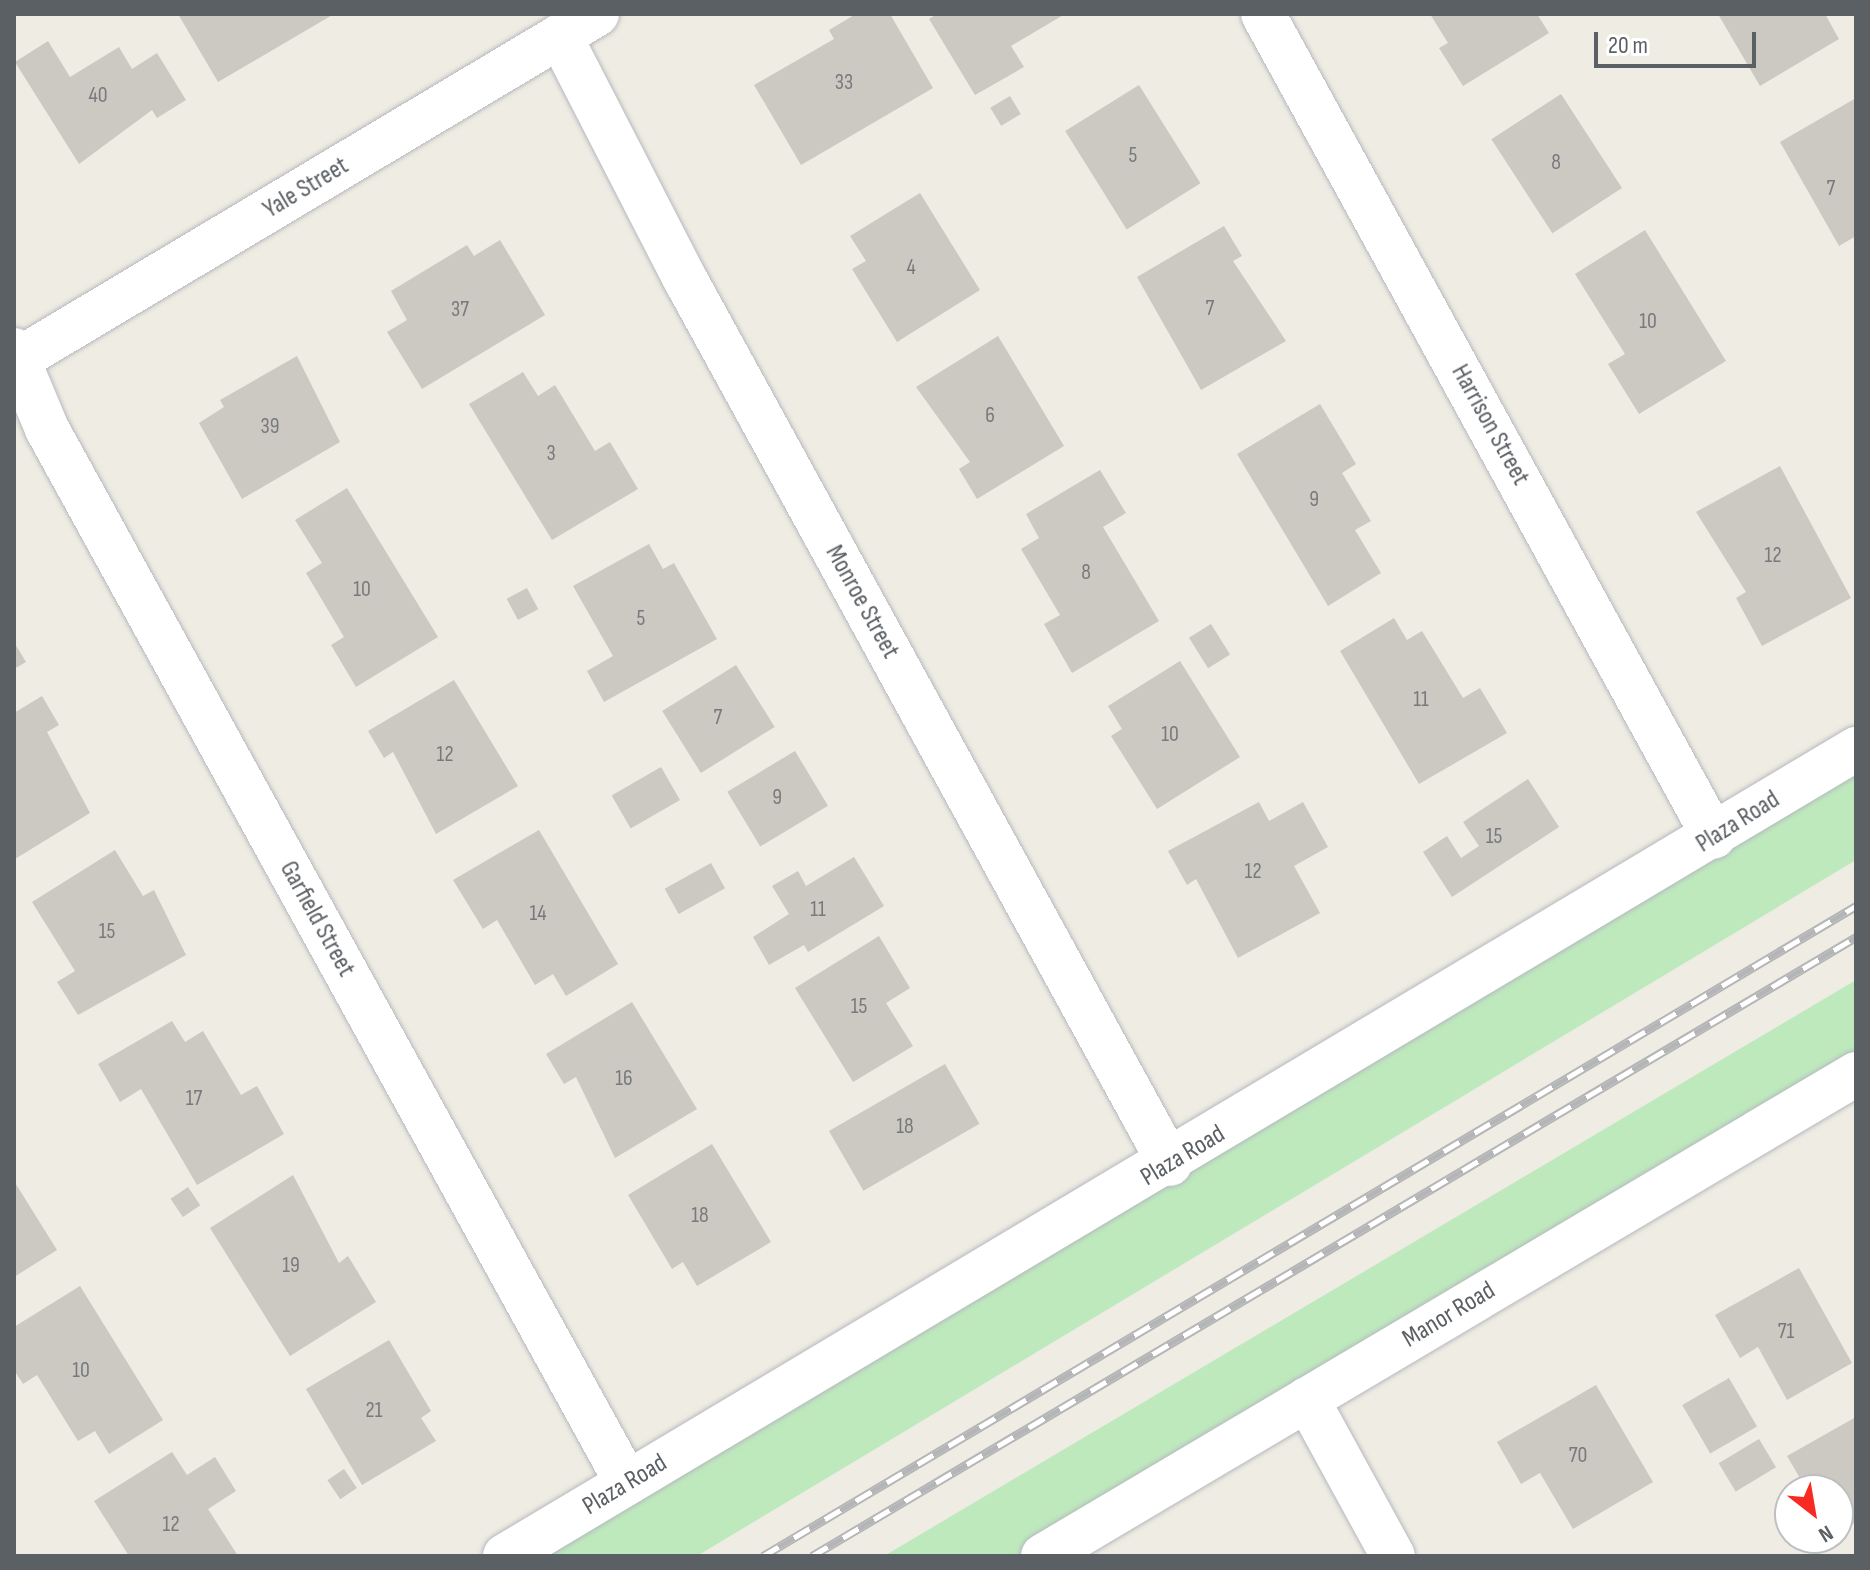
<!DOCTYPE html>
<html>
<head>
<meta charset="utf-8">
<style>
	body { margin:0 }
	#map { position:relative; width:1870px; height:1570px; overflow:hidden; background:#efece3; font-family:"Sofia Sans Condensed",sans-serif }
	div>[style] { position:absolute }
	.green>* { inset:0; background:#bee9bd }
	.building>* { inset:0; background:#ccc8c2; transform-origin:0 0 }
	.roads { filter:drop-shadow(0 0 2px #b5b9be) drop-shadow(0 0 2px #b5b9be) }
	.minor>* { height:44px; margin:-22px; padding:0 22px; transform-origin:22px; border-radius:22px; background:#fff }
	.rail>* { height:9px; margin-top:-4.5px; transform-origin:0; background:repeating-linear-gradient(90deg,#fff 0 18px,#b4b5b6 0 36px); box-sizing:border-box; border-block:2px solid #b4b5b6 }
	span { translate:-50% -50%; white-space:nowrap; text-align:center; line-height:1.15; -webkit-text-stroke:7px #fff; paint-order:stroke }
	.number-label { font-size:22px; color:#777a7c }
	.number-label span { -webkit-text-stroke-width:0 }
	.street-label { font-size:26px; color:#5b6065 }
	.frame { position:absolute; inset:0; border:16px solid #5b6065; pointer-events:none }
	.north { position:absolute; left:1774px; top:1474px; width:80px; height:80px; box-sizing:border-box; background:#fff; border:2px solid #bdbfc1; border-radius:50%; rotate:149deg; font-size:22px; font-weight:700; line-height:32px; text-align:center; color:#5b6065 }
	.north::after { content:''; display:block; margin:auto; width:28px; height:36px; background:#f72b21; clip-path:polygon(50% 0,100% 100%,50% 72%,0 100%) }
	.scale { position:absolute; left:1594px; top:32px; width:162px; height:36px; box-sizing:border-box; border:4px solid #5b6065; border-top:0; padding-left:10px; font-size:24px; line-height:28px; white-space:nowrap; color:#5b6065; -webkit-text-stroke:6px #fff; paint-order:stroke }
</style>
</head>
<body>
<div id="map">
	<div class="green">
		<div style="clip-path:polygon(1856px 747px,1856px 860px,697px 1556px,523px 1556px)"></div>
		<div style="clip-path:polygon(1856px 980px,1856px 1063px,1031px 1556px,884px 1556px)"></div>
	</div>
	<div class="building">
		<div style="clip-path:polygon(178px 14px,334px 14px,218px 82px)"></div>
		<div style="clip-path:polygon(856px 14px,890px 14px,933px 88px,801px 165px,754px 85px,834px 39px,829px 30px)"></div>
		<div style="clip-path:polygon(937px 14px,1065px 14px,1011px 46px,1024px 67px,975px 95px,929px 19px)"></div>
		<div style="clip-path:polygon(1430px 14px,1537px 14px,1549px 33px,1463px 86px,1439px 48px,1448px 43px)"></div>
		<div style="clip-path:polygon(1718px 14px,1825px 14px,1839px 39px,1760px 86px)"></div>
		<div style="clip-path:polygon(48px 41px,70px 77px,119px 47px,132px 69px,157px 53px,186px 100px,157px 118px,152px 110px,79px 164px,15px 62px)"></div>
		<div style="left:1139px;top:85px;width:116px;height:87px;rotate:58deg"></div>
		<div style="left:1561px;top:94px;width:112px;height:83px;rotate:57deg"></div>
		<div style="left:1010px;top:96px;width:21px;height:23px;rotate:59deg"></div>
		<div style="clip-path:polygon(1856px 98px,1856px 236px,1839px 246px,1780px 142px)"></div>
		<div style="clip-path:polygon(920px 193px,980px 290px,897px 342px,852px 269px,866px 261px,850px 236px)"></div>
		<div style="clip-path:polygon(1224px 226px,1242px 256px,1233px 261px,1286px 341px,1201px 390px,1137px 277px)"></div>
		<div style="clip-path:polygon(1645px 230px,1726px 361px,1639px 414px,1608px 364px,1625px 354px,1575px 274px)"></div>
		<div style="clip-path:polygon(500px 240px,545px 315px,422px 389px,387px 332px,407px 320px,391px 291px,467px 245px,474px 256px)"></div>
		<div style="clip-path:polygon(998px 336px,1064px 446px,977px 499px,959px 469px,970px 462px,916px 387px)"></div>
		<div style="clip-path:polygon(297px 356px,340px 442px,242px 499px,199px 423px,224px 407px,220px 400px)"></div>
		<div style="clip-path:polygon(523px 372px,538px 396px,555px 385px,595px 451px,610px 442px,638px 489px,552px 540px,469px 404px)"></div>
		<div style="clip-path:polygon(1320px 404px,1356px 464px,1342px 473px,1371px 521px,1355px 530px,1381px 573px,1328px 606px,1237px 454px)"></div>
		<div style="clip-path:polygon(1780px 466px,1851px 598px,1762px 646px,1736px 598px,1746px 592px,1696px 512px)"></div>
		<div style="clip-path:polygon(1100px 470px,1126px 513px,1103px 527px,1159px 621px,1072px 673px,1044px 624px,1060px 615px,1021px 549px,1039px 538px,1026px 514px)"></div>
		<div style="clip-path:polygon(347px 488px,438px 637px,356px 687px,331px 645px,344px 637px,306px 573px,322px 563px,295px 520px)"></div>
		<div style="clip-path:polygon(649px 544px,663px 569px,674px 563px,717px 639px,604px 702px,587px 671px,613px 656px,573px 586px)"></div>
		<div style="left:527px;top:588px;width:24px;height:23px;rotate:62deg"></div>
		<div style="clip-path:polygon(1394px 618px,1407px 640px,1422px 631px,1463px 698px,1480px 688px,1507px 733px,1419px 784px,1340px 651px)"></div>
		<div style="left:1211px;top:624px;width:36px;height:26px;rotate:58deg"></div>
		<div style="clip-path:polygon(14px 642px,26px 662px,14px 669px)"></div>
		<div style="clip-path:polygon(1180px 661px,1240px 757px,1157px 809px,1111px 736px,1122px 729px,1108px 706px)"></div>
		<div style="left:736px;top:665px;width:73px;height:87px;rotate:58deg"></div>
		<div style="clip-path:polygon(454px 680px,518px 786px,436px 834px,393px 752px,384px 758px,368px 731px)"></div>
		<div style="clip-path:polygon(42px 696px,59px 725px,47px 732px,90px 813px,15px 859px,14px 713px)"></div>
		<div style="left:795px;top:751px;width:64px;height:79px;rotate:59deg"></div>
		<div style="left:661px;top:767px;width:38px;height:57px;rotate:60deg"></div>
		<div style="clip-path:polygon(1528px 779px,1559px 827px,1452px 897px,1423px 852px,1447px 836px,1461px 858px,1479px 846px,1463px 822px)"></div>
		<div style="clip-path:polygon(1259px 802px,1269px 821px,1303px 802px,1328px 847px,1294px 866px,1320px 913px,1238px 958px,1196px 879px,1187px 885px,1168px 851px)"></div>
		<div style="clip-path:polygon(539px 830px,618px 964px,566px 996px,553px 974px,535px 985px,497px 920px,483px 929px,453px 880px)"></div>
		<div style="clip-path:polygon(115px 850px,143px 896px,154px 890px,186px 955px,78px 1015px,57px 982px,75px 971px,32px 902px)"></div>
		<div style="clip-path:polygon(854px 857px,884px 906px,808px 952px,804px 945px,769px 965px,753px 937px,789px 914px,772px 886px,798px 871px,806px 886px)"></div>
		<div style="left:711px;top:863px;width:29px;height:53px;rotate:61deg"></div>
		<div style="clip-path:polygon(879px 936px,910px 988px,886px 1003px,913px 1046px,853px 1082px,795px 988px)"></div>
		<div style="clip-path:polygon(632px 1002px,697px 1109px,615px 1158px,576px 1077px,564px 1084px,546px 1054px)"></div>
		<div style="clip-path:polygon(172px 1021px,185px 1042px,203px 1031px,241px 1095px,257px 1086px,284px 1134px,197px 1185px,141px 1089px,120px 1102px,98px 1064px)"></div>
		<div style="left:945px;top:1064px;width:69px;height:134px;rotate:60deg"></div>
		<div style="clip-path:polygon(712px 1144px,771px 1242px,697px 1286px,683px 1262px,672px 1269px,628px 1195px)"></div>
		<div style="clip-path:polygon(293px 1175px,339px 1263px,348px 1256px,376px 1302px,290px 1356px,210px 1228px)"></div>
		<div style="clip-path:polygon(14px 1181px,57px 1250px,14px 1277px)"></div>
		<div style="left:188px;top:1187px;width:22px;height:21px;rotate:56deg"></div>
		<div style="clip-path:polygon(1799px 1268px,1852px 1363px,1787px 1400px,1758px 1347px,1740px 1358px,1715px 1315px)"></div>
		<div style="clip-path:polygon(80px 1286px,163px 1420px,109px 1454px,95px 1431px,78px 1441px,37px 1375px,23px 1384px,14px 1370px,14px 1327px)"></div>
		<div style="clip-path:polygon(389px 1340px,431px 1411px,421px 1418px,436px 1441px,362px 1485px,306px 1389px)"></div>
		<div style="left:1729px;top:1378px;width:56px;height:54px;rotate:60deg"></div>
		<div style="clip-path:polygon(1596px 1385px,1653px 1482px,1573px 1529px,1540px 1473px,1521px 1484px,1497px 1442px)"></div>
		<div style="clip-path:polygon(1856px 1417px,1856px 1522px,1838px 1532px,1838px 1490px,1807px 1490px,1787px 1456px)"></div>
		<div style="left:1759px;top:1439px;width:33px;height:47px;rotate:59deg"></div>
		<div style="clip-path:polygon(172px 1452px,187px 1475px,215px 1457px,236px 1491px,208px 1509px,238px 1556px,129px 1556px,94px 1501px)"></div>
		<div style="left:344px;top:1469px;width:23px;height:20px;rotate:56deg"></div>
	</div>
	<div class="roads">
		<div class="minor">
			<div style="left:1263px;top:14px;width:938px;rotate:61.28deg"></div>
			<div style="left:560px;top:36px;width:273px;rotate:62.8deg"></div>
			<div style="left:685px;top:279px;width:1009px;rotate:61.28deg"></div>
			<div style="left:14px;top:350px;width:86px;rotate:67.3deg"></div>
			<div style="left:47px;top:429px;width:1203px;rotate:61.18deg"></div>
			<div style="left:14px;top:362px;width:679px;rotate:-30.83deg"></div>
			<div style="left:1307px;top:1399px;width:179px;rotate:61.3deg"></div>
			<div style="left:505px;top:1556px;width:1574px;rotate:-30.85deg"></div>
			<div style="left:1043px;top:1556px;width:945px;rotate:-30.66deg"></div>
		</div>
	</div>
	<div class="rail">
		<div style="left:763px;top:1556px;width:1272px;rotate:-30.74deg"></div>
		<div style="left:812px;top:1556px;width:1214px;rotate:-30.66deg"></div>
	</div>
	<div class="number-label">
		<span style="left:844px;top:83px">33</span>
		<span style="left:98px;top:96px">40</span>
		<span style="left:1133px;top:156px">5</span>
		<span style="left:1556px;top:163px">8</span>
		<span style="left:1831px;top:189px">7</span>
		<span style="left:911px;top:268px">4</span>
		<span style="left:1210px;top:309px">7</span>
		<span style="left:460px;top:310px">37</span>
		<span style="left:1648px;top:322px">10</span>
		<span style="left:990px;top:416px">6</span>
		<span style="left:270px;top:427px">39</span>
		<span style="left:551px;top:454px">3</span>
		<span style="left:1314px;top:500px">9</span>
		<span style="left:1773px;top:556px">12</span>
		<span style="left:1086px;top:573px">8</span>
		<span style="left:362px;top:590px">10</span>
		<span style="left:641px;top:619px">5</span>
		<span style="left:1421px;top:700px">11</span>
		<span style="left:718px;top:718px">7</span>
		<span style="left:1170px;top:735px">10</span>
		<span style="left:445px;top:755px">12</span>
		<span style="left:777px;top:798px">9</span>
		<span style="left:1494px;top:837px">15</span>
		<span style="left:1253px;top:872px">12</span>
		<span style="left:818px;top:910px">11</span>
		<span style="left:538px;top:914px">14</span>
		<span style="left:107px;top:932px">15</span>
		<span style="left:859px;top:1007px">15</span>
		<span style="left:624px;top:1079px">16</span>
		<span style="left:194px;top:1099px">17</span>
		<span style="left:905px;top:1127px">18</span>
		<span style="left:700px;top:1216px">18</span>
		<span style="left:291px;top:1266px">19</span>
		<span style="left:1786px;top:1332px">71</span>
		<span style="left:81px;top:1371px">10</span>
		<span style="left:374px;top:1411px">21</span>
		<span style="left:1578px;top:1456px">70</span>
		<span style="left:171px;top:1525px">12</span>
	</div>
	<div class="street-label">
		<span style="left:306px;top:188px;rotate:-31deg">Yale Street</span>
		<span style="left:1490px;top:425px;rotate:61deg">Harrison Street</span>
		<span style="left:862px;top:602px;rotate:61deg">Monroe Street</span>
		<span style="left:1738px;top:822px;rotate:-32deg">Plaza Road</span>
		<span style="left:317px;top:919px;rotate:61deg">Garfield Street</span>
		<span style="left:1183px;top:1156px;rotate:-31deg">Plaza Road</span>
		<span style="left:1449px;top:1315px;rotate:-31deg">Manor Road</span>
		<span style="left:625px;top:1485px;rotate:-31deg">Plaza Road</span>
	</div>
	<div class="frame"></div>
	<div class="north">N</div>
	<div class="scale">20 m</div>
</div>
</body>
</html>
